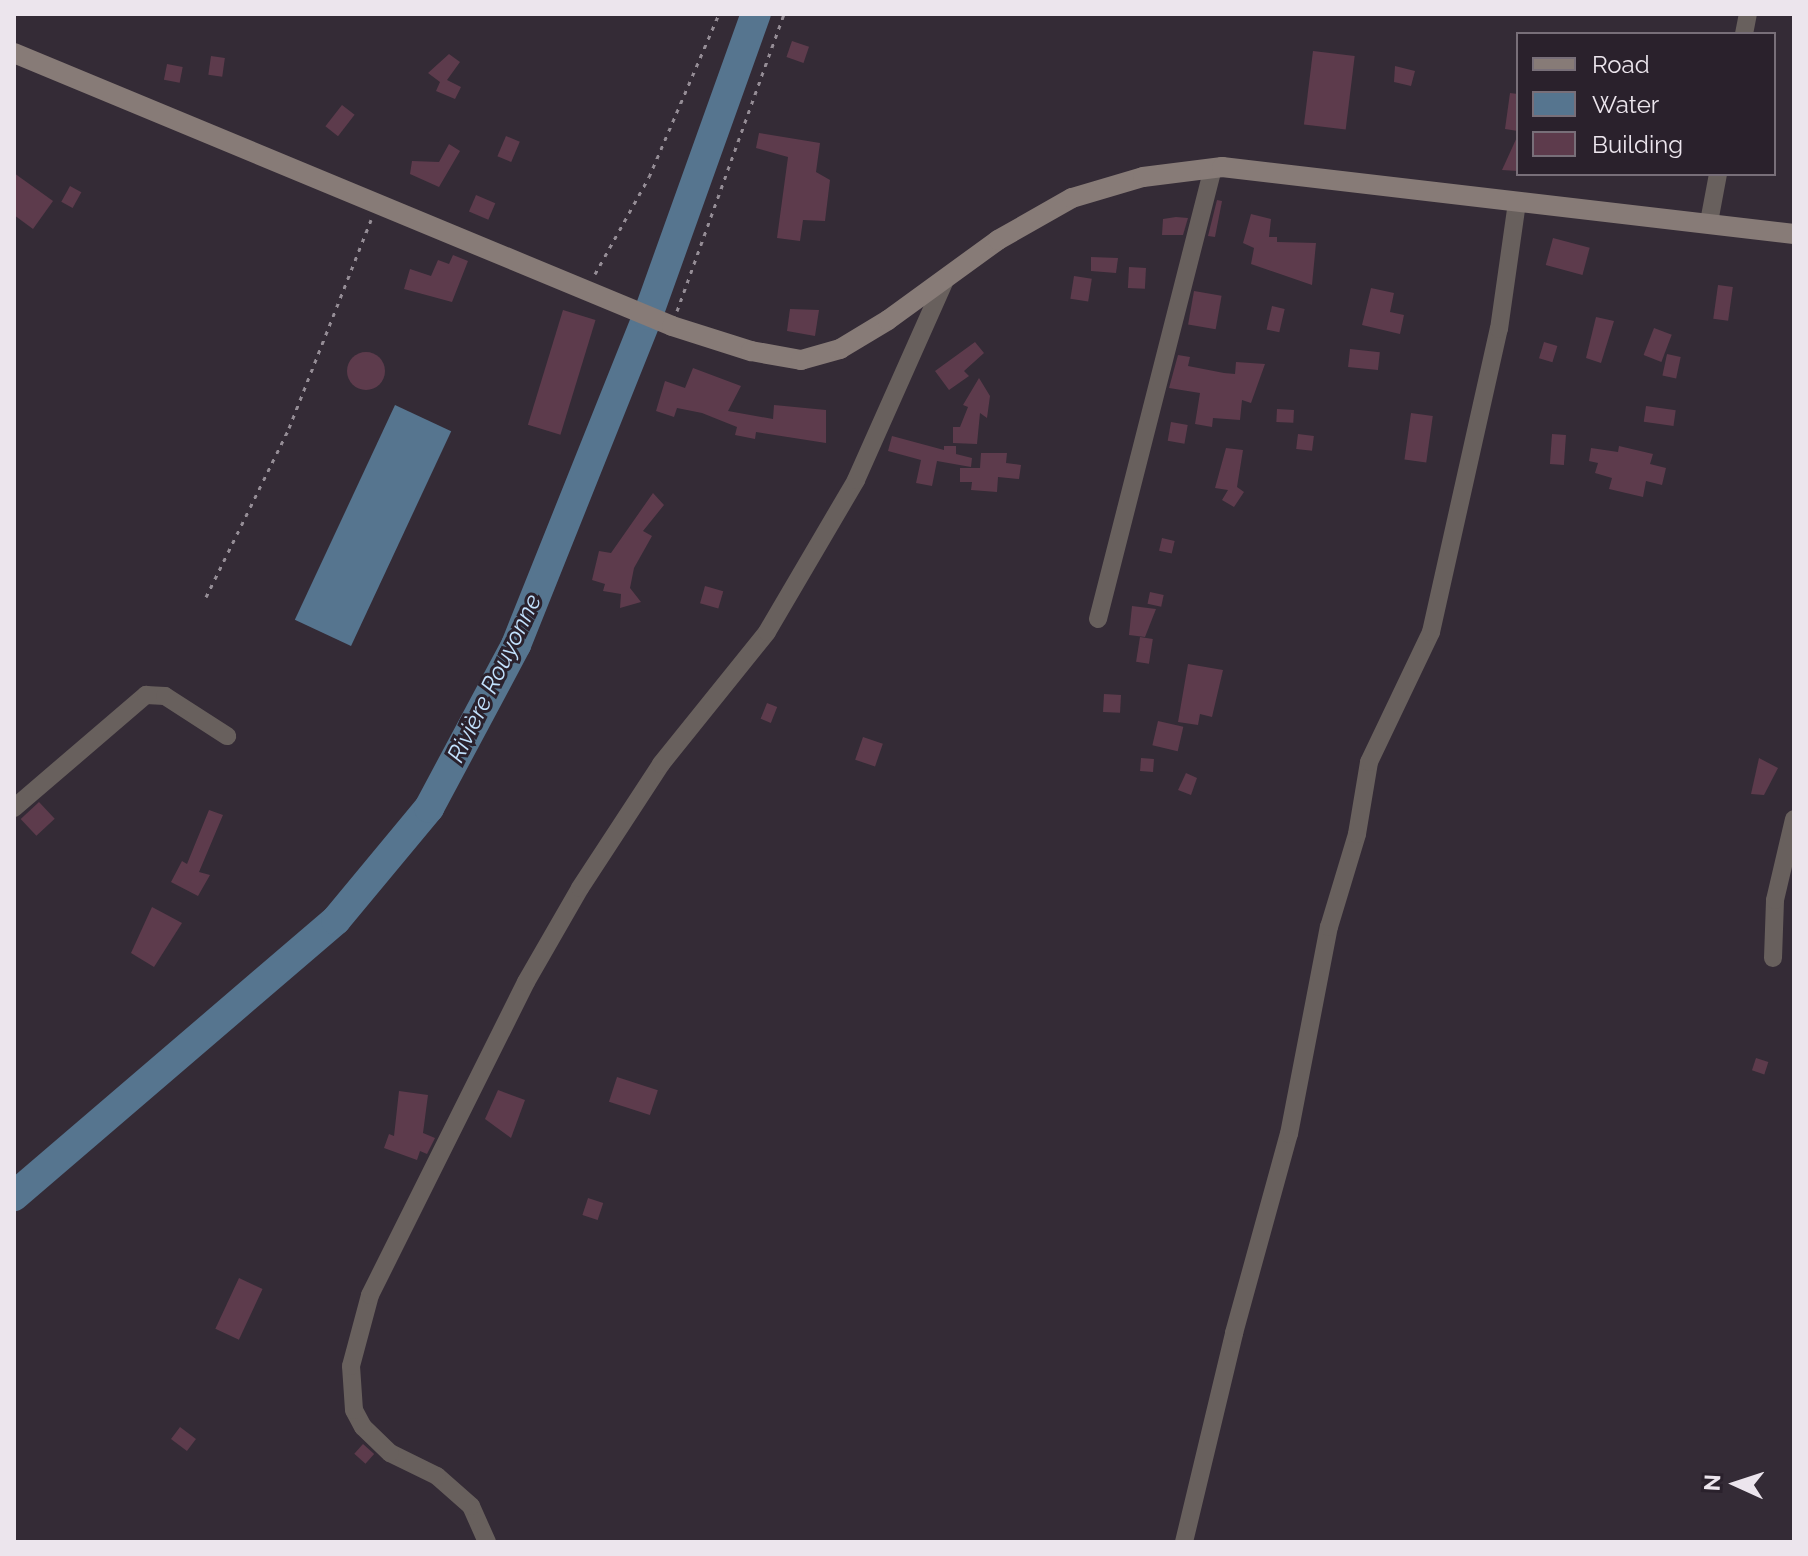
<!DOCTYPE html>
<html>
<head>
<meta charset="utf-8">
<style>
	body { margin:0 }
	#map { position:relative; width:1808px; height:1556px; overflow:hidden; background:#342b36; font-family:Raleway,sans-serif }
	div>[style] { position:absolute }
	.water>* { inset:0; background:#56758f; transform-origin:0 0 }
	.river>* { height:30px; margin:-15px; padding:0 15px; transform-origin:15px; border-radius:15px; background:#56758f }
	.building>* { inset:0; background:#5d3b4c; transform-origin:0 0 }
	.round { border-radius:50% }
	.path>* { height:3px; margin-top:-1.5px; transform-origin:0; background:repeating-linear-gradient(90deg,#958d96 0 4px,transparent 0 10px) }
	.street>* { height:18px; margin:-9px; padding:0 9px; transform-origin:9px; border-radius:9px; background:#68605d }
	.secondary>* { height:20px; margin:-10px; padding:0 10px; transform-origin:10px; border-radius:10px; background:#877b77 }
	span { translate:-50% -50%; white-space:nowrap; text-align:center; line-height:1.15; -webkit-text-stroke:6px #2a212c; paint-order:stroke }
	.water-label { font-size:24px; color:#c2e1fd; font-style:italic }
	.frame { position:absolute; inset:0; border:16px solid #ece5ed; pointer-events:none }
	.legend { position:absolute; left:1516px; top:32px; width:260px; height:144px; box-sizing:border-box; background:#2a212c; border:2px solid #786f79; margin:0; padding:10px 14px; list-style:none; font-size:24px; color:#ece5ed }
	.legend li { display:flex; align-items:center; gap:16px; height:40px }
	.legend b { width:40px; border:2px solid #786f79 }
	.north { position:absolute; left:1696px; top:1444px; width:80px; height:80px; -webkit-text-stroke:6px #2a212c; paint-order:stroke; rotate:273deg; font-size:22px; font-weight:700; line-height:32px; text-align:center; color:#ece5ed }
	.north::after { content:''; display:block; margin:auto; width:28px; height:36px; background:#ece5ed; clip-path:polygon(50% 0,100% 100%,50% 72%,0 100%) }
</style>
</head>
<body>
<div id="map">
	<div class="water">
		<div style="left:395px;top:405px;width:62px;height:237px;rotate:25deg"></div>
	</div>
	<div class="river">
		<div style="left:14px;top:1196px;width:424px;rotate:-40.6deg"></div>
		<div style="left:336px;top:920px;width:146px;rotate:-50.3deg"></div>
		<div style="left:429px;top:808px;width:185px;rotate:-61.9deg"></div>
		<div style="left:516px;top:645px;width:355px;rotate:-68.2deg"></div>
		<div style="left:648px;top:315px;width:320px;rotate:-70.3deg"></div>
	</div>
	<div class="building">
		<div style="left:792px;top:41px;width:18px;height:17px;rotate:19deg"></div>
		<div style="left:1313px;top:51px;width:42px;height:74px;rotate:7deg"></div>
		<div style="clip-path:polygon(449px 54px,460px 62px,447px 80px,461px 87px,455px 99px,436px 91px,440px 82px,428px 73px)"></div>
		<div style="left:211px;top:56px;width:14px;height:19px;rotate:8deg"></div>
		<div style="left:167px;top:64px;width:16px;height:16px;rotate:11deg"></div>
		<div style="clip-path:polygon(1395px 66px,1415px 71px,1411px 86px,1394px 82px)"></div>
		<div style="clip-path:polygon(1510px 93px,1518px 94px,1518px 131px,1505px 129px)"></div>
		<div style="left:342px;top:105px;width:16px;height:27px;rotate:38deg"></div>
		<div style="clip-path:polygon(759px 133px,820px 143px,816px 172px,830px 180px,825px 221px,803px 220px,800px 241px,777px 238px,788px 157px,756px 148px)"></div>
		<div style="clip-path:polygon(1518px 135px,1518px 171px,1502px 170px)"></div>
		<div style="left:506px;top:136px;width:15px;height:22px;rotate:23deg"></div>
		<div style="clip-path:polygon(449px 144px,460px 151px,439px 187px,410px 174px,412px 161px,439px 162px)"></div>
		<div style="clip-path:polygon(14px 173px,53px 201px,33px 229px,14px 215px)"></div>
		<div style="left:70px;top:186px;width:13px;height:18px;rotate:29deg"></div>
		<div style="left:476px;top:195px;width:21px;height:18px;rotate:23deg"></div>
		<div style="clip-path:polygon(1217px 200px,1222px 201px,1215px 237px,1208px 236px)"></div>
		<div style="clip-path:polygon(1251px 214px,1271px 219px,1269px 237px,1277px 237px,1277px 242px,1316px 243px,1312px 285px,1251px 264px,1254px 248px,1243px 243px)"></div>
		<div style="clip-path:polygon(1176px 217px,1188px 218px,1183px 235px,1162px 235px,1163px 219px)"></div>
		<div style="left:1553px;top:238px;width:38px;height:28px;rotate:15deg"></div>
		<div style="clip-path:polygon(453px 255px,468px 261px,452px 302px,404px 289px,410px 269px,431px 276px,438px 260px,449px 264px)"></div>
		<div style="clip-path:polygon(1091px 257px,1118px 258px,1116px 273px,1091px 271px)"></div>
		<div style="left:1129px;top:267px;width:17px;height:21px;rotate:3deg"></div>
		<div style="left:1074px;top:276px;width:18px;height:23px;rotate:9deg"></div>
		<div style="left:1718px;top:285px;width:15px;height:34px;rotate:8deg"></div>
		<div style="clip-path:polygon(1371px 288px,1394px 293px,1390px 312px,1404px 315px,1400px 334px,1362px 325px)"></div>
		<div style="left:1194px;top:291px;width:28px;height:34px;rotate:10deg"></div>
		<div style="left:1272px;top:306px;width:13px;height:24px;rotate:13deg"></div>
		<div style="clip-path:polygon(790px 309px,819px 310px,815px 336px,787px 331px)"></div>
		<div style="left:563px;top:310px;width:34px;height:120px;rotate:17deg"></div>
		<div style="clip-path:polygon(1596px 317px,1614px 321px,1601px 363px,1586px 358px)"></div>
		<div style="left:1654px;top:328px;width:19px;height:29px;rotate:21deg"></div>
		<div style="clip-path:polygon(975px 342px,984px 353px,964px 371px,969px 376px,949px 390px,935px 371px)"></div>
		<div style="left:1544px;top:342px;width:14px;height:17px;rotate:17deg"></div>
		<div style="left:1350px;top:349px;width:30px;height:18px;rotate:6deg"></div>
		<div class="round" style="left:347px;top:352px;width:38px;height:38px"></div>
		<div style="left:1667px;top:354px;width:14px;height:22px;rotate:12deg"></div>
		<div style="clip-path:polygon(1178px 355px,1190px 357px,1188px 366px,1224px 373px,1235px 374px,1236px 362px,1265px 364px,1251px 403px,1242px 400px,1240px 420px,1213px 418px,1212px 427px,1195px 424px,1200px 393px,1169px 388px)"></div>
		<div style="clip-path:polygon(693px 368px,741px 386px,728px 411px,773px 419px,774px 405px,826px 410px,826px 443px,756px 432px,755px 439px,735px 435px,737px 427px,702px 413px,677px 408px,674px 417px,656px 411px,665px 381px,685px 388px)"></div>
		<div style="clip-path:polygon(979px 378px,990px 396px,987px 418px,980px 413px,977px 444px,953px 443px,953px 427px,960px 427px,968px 407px,963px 405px)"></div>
		<div style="left:1646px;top:406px;width:30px;height:16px;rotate:8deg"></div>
		<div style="left:1277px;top:409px;width:17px;height:13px;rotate:3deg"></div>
		<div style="left:1411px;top:413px;width:22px;height:47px;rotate:8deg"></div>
		<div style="left:1171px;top:422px;width:17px;height:19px;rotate:10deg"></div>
		<div style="left:1298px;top:434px;width:16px;height:15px;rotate:7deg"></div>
		<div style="left:1552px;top:434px;width:14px;height:30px;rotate:4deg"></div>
		<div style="clip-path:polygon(892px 436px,944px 450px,944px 446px,956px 446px,956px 454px,972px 458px,971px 467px,937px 461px,932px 486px,916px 483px,921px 460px,888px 451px)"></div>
		<div style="clip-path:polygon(1619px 446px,1653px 454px,1650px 464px,1666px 468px,1662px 485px,1646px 481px,1643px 497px,1609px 489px,1612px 478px,1595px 473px,1598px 463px,1589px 461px,1591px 448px,1618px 452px)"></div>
		<div style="clip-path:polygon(1226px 448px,1243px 450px,1237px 487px,1244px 492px,1234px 507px,1222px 500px,1228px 490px,1215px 488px)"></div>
		<div style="clip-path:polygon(981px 453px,1007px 453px,1006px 463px,1021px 465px,1019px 479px,998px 477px,997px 492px,971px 490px,972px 482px,960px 482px,960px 468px,980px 468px)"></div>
		<div style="clip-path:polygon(653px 493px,664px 505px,643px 531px,652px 536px,634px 568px,630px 588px,641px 602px,620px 608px,621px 594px,603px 591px,605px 584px,592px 580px,599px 551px,611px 553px)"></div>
		<div style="left:1162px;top:538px;width:13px;height:13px;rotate:13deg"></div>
		<div style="left:705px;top:586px;width:19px;height:18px;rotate:16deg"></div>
		<div style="left:1150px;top:592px;width:14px;height:12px;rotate:12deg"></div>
		<div style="clip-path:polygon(1132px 606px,1156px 609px,1145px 637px,1129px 635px)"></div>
		<div style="left:1140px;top:637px;width:13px;height:25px;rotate:9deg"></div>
		<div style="clip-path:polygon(1188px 664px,1223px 670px,1212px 717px,1200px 714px,1198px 725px,1178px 722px)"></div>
		<div style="left:1104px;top:694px;width:17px;height:18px;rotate:3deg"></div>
		<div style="left:767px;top:703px;width:11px;height:17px;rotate:22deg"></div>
		<div style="left:1158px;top:721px;width:26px;height:25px;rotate:13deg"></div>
		<div style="left:863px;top:737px;width:21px;height:24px;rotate:19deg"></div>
		<div style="left:1141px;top:758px;width:13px;height:13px;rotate:4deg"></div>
		<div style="clip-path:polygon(1759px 758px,1778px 768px,1764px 795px,1751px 794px)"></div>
		<div style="clip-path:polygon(1186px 773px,1197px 778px,1191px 795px,1178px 790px)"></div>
		<div style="left:39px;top:802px;width:23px;height:25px;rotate:47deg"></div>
		<div style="clip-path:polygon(209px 810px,223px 815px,199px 872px,210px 875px,198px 896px,171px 882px,182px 861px,187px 864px)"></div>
		<div style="clip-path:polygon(152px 907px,182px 923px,154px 967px,131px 953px)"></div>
		<div style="left:1756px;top:1058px;width:13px;height:13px;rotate:18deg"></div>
		<div style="left:617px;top:1077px;width:43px;height:26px;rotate:18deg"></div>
		<div style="clip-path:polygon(498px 1090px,525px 1100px,511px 1138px,485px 1119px)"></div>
		<div style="clip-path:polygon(399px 1091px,428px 1095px,423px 1133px,435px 1138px,427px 1154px,420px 1151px,417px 1160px,384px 1148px,389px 1134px,394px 1136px)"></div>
		<div style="left:588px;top:1198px;width:16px;height:18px;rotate:18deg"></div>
		<div style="left:239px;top:1278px;width:26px;height:56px;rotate:25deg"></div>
		<div style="left:180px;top:1427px;width:20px;height:15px;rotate:37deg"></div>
		<div style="left:363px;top:1444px;width:15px;height:13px;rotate:42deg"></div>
	</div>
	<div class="path">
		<div style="left:595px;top:274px;width:111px;rotate:-60.9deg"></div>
		<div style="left:649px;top:177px;width:177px;rotate:-66.8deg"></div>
		<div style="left:677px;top:311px;width:316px;rotate:-70.2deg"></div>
		<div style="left:206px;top:597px;width:188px;rotate:-63.8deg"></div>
		<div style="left:289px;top:428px;width:224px;rotate:-68.5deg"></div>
	</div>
	<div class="street">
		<div style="left:1744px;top:34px;width:20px;rotate:-79deg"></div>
		<div style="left:1709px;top:222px;width:49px;rotate:-79.4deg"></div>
		<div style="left:1098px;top:619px;width:465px;rotate:-75.7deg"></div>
		<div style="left:14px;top:808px;width:174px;rotate:-40.6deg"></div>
		<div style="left:146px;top:695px;width:19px;rotate:3deg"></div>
		<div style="left:165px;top:696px;width:74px;rotate:32.8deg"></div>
		<div style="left:1773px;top:958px;width:58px;rotate:-88deg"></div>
		<div style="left:1775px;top:900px;width:83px;rotate:-76.8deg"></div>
		<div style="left:487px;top:1542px;width:39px;rotate:-114deg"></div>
		<div style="left:471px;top:1506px;width:45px;rotate:-138.6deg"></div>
		<div style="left:437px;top:1476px;width:52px;rotate:-153.9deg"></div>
		<div style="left:390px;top:1453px;width:37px;rotate:-136deg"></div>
		<div style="left:363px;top:1427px;width:19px;rotate:-118deg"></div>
		<div style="left:354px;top:1410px;width:44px;rotate:-93.9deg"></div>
		<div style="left:351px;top:1366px;width:73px;rotate:-75deg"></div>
		<div style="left:370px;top:1295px;width:350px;rotate:-63.5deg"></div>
		<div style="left:526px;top:982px;width:108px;rotate:-60.1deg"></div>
		<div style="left:580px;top:888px;width:148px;rotate:-56.8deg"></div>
		<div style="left:661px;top:764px;width:169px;rotate:-51.2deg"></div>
		<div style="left:767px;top:632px;width:176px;rotate:-59.6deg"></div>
		<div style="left:856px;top:480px;width:217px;rotate:-66deg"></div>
		<div style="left:1184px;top:1542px;width:215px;rotate:-76.5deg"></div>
		<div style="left:1234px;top:1333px;width:206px;rotate:-74.6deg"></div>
		<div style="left:1289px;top:1134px;width:211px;rotate:-79.1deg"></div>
		<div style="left:1329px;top:927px;width:97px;rotate:-73.2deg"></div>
		<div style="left:1357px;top:834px;width:73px;rotate:-80.5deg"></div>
		<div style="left:1369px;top:762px;width:144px;rotate:-64.5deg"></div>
		<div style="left:1431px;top:632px;width:311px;rotate:-77.4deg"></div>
		<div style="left:1499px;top:329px;width:127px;rotate:-81.9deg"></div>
	</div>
	<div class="secondary">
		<div style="left:14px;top:53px;width:712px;rotate:22.53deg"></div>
		<div style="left:672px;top:326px;width:83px;rotate:17.6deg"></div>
		<div style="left:751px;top:351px;width:51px;rotate:10.2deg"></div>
		<div style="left:801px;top:360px;width:41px;rotate:-15.8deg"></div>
		<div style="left:840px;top:349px;width:56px;rotate:-31.1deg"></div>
		<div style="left:888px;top:320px;width:136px;rotate:-36deg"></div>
		<div style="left:998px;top:240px;width:85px;rotate:-29.6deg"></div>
		<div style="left:1072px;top:198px;width:74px;rotate:-16.5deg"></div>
		<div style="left:1143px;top:177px;width:80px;rotate:-7.2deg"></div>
		<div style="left:1222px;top:167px;width:576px;rotate:6.68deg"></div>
	</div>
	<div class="water-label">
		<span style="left:494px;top:678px;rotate:-64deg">Rivière Rouyonne</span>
	</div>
	<div class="frame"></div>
	<ul class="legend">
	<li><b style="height:10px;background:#877b77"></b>Road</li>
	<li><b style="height:22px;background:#56758f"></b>Water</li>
	<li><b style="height:22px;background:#5d3b4c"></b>Building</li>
	</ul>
	<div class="north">N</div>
</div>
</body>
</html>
